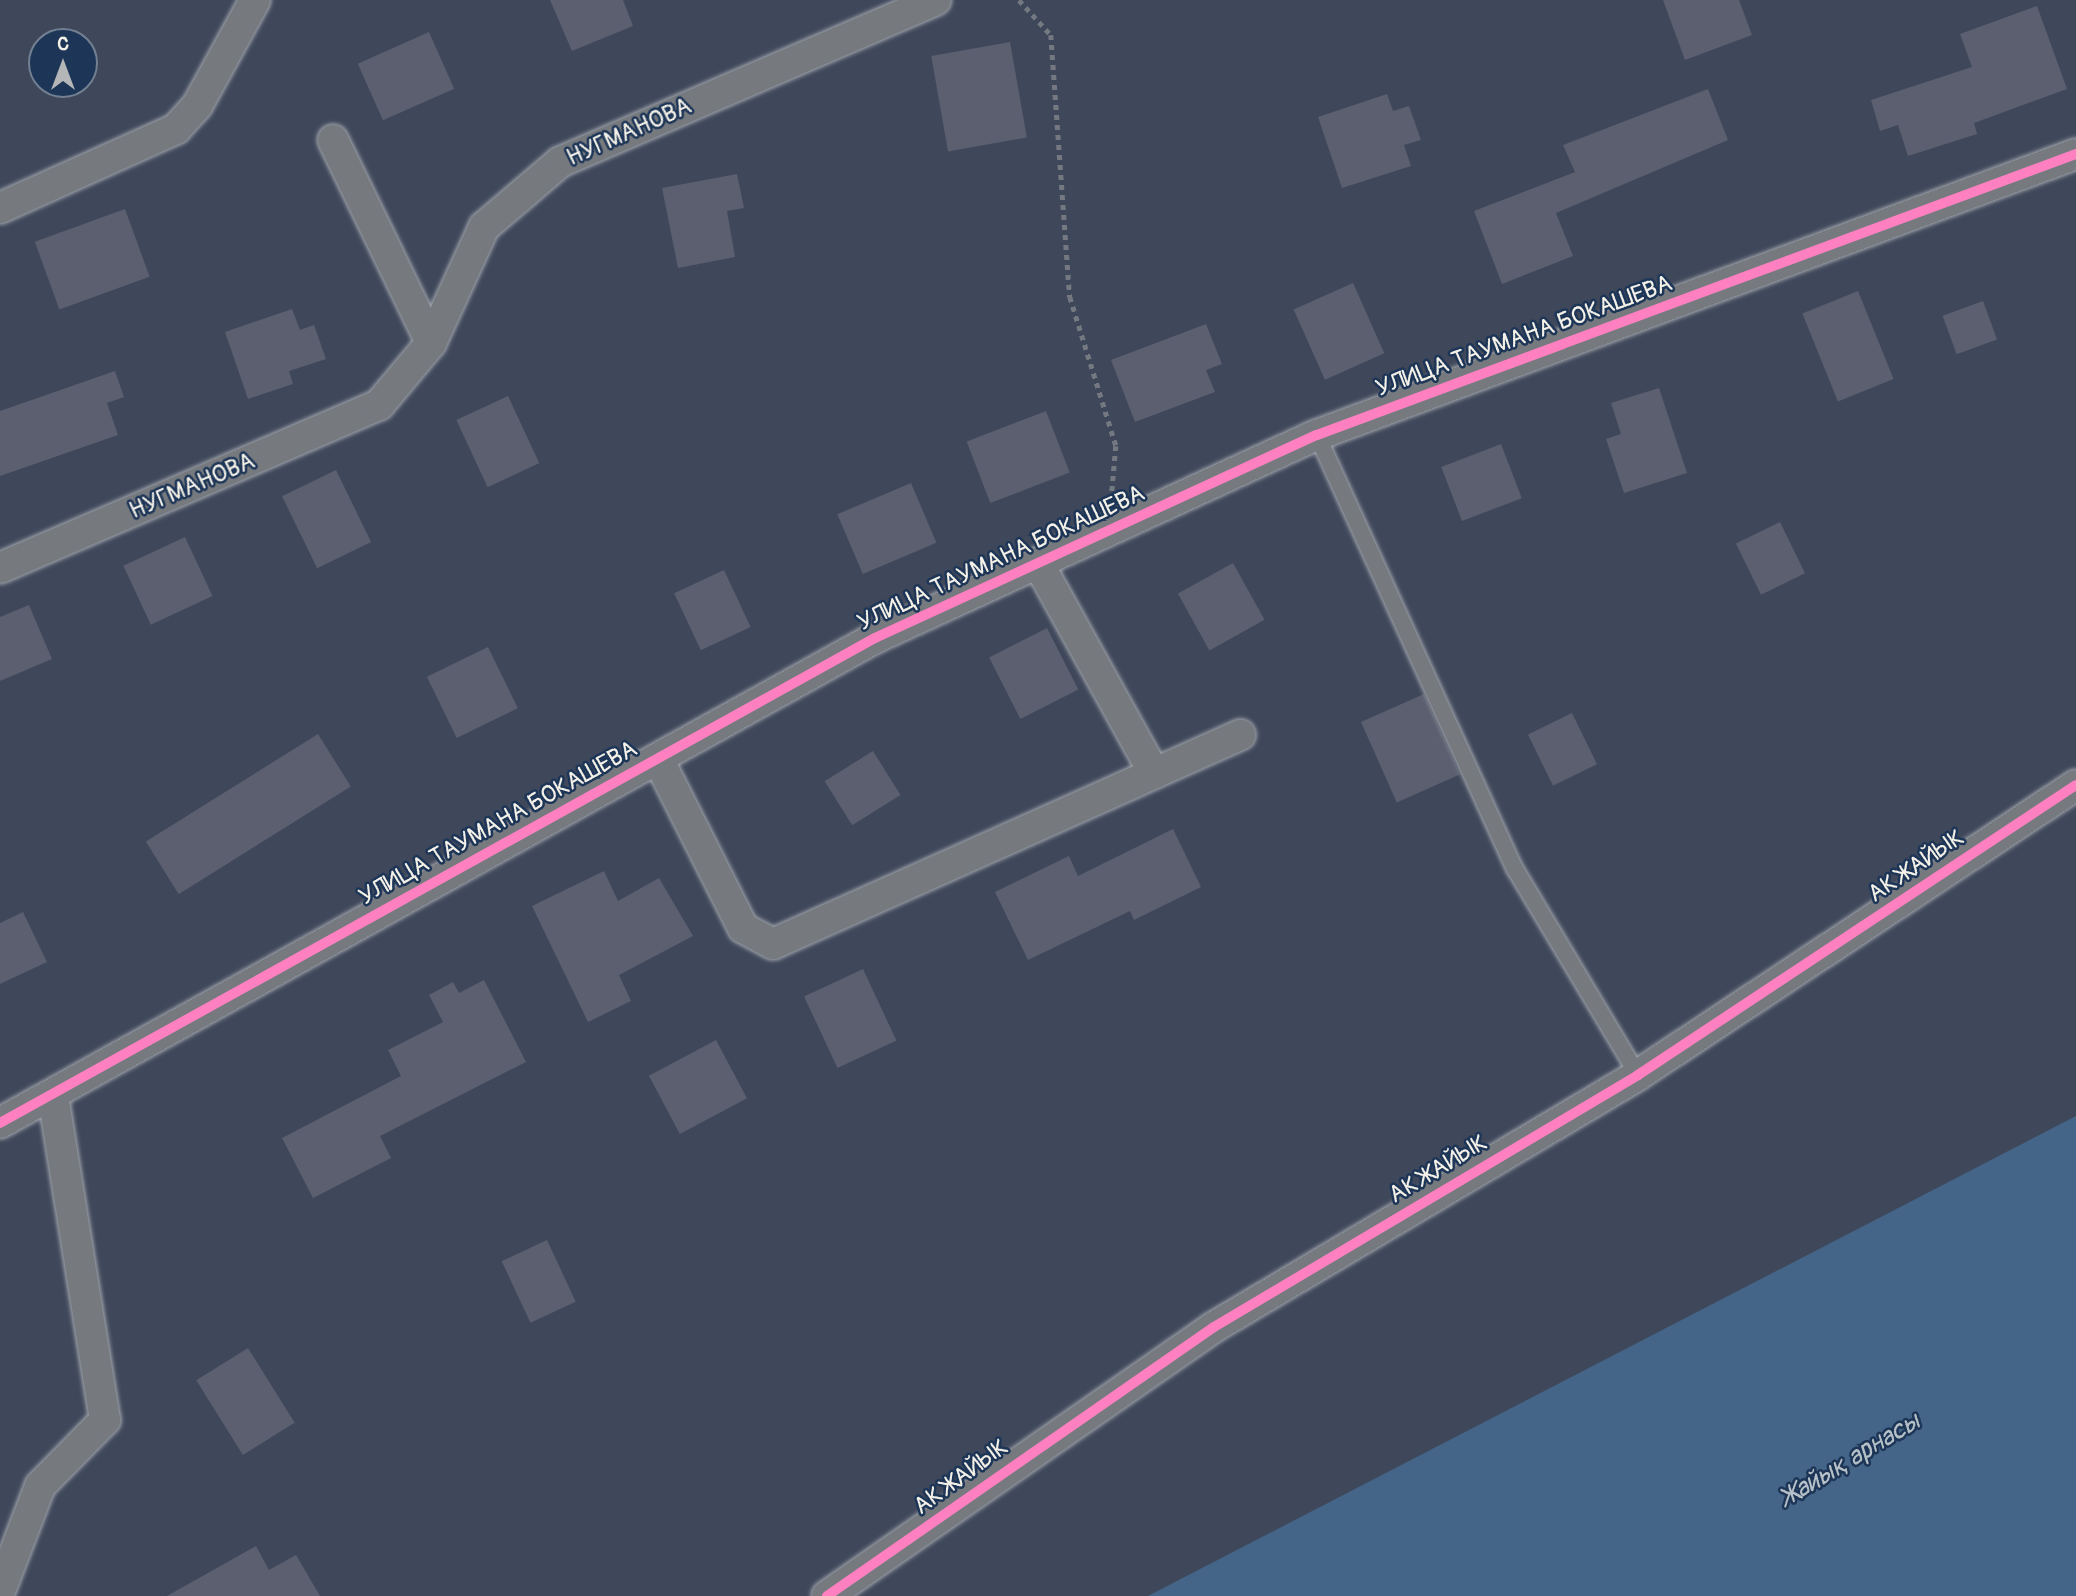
<!DOCTYPE html>
<html>
<head>
<meta charset="utf-8">
<style>
	body { margin:0 }
	#map { position:relative; width:2076px; height:1596px; overflow:hidden; background:#3f485b; font-family:Pangolin,sans-serif }
	div>[style] { position:absolute }
	.water>* { inset:0; background:#446587 }
	.building>* { inset:0; background:#5b5f6f; transform-origin:0 0 }
	.path>* { height:4.5px; margin-top:-2.25px; transform-origin:0; background:repeating-linear-gradient(90deg,#747880 0 5px,transparent 0 10px) }
	.roads { filter:drop-shadow(0 0 2px #a0a4ab) drop-shadow(0 0 2px #a0a4ab) }
	.lane>* { height:16px; margin:-8px; padding:0 8px; transform-origin:8px; border-radius:8px; background:#767a7f }
	.street>* { height:30px; margin:-15px; padding:0 15px; transform-origin:15px; border-radius:15px; background:#767a7f }
	.cycleway>* { height:10px; margin:-5px; padding:0 5px; transform-origin:5px; border-radius:5px; background:#ff80c0 }
	span { translate:-50% -50%; white-space:nowrap; text-align:center; line-height:1.15; -webkit-text-stroke:5px #1d3557; paint-order:stroke }
	.street-label { font-size:24px; color:#f4f1e8 }
	.water-label { font-size:26px; color:#b6c1c7; font-style:italic }
	.north { position:absolute; left:28px; top:28px; width:70px; height:70px; box-sizing:border-box; background:#1d3557; border:2px solid #738091; border-radius:50%; rotate:0deg; font-size:19px; font-weight:700; line-height:28px; text-align:center; color:#f4f1e8 }
	.north::after { content:''; display:block; margin:auto; width:24px; height:32px; background:#b5b6b7; clip-path:polygon(50% 0,100% 100%,50% 72%,0 100%) }
</style>
</head>
<body>
<div id="map">
	<div class="water">
		<div style="clip-path:polygon(2076px 1116px,2076px 1596px,1148px 1596px)"></div>
	</div>
	<div class="building">
		<div style="clip-path:polygon(550px 0,623px 0,633px 26px,572px 51px)"></div>
		<div style="clip-path:polygon(1663px 0,1739px 0,1752px 35px,1685px 60px)"></div>
		<div style="clip-path:polygon(2037px 6px,2067px 89px,1974px 123px,1977px 134px,1908px 156px,1898px 125px,1880px 131px,1871px 100px,1972px 67px,1960px 34px)"></div>
		<div style="left:429px;top:32px;width:62px;height:78px;rotate:66deg"></div>
		<div style="left:1010px;top:42px;width:97px;height:80px;rotate:80deg"></div>
		<div style="clip-path:polygon(1708px 89px,1728px 140px,1556px 213px,1573px 256px,1502px 284px,1474px 211px,1575px 172px,1563px 145px)"></div>
		<div style="clip-path:polygon(1387px 94px,1393px 111px,1409px 106px,1421px 140px,1404px 145px,1411px 166px,1342px 188px,1318px 117px)"></div>
		<div style="clip-path:polygon(737px 174px,744px 208px,727px 211px,735px 257px,678px 268px,662px 188px)"></div>
		<div style="left:125px;top:209px;width:72px;height:96px;rotate:70deg"></div>
		<div style="left:1353px;top:283px;width:77px;height:65px;rotate:66deg"></div>
		<div style="left:1858px;top:291px;width:95px;height:60px;rotate:68deg"></div>
		<div style="left:1983px;top:301px;width:41px;height:43px;rotate:70deg"></div>
		<div style="clip-path:polygon(292px 309px,300px 330px,314px 325px,326px 359px,289px 371px,293px 384px,248px 399px,225px 332px)"></div>
		<div style="clip-path:polygon(1206px 324px,1222px 364px,1206px 370px,1215px 392px,1135px 422px,1111px 360px)"></div>
		<div style="clip-path:polygon(115px 371px,124px 397px,107px 403px,118px 435px,0 476px,0 411px)"></div>
		<div style="clip-path:polygon(1659px 388px,1687px 473px,1624px 493px,1606px 439px,1621px 434px,1611px 403px)"></div>
		<div style="left:508px;top:396px;width:74px;height:57px;rotate:65deg"></div>
		<div style="left:1046px;top:411px;width:66px;height:85px;rotate:69deg"></div>
		<div style="left:1501px;top:444px;width:58px;height:64px;rotate:69deg"></div>
		<div style="left:336px;top:470px;width:80px;height:60px;rotate:64deg"></div>
		<div style="left:911px;top:483px;width:65px;height:80px;rotate:67deg"></div>
		<div style="left:1780px;top:522px;width:57px;height:49px;rotate:64deg"></div>
		<div style="left:185px;top:537px;width:65px;height:68px;rotate:65deg"></div>
		<div style="left:1233px;top:563px;width:65px;height:63px;rotate:61deg"></div>
		<div style="left:724px;top:570px;width:63px;height:55px;rotate:65deg"></div>
		<div style="clip-path:polygon(29px 605px,52px 659px,0 681px,0 617px)"></div>
		<div style="left:1047px;top:628px;width:69px;height:65px;rotate:63deg"></div>
		<div style="left:488px;top:647px;width:68px;height:68px;rotate:64deg"></div>
		<div style="left:1424px;top:694px;width:88px;height:69px;rotate:66deg"></div>
		<div style="left:1572px;top:713px;width:57px;height:49px;rotate:64deg"></div>
		<div style="left:318px;top:734px;width:62px;height:203px;rotate:58deg"></div>
		<div style="left:873px;top:751px;width:52px;height:57px;rotate:58deg"></div>
		<div style="clip-path:polygon(1173px 829px,1201px 887px,1134px 920px,1130px 911px,1028px 960px,995px 892px,1069px 856px,1078px 876px)"></div>
		<div style="clip-path:polygon(604px 871px,618px 901px,659px 878px,693px 936px,619px 975px,631px 1001px,588px 1022px,532px 906px)"></div>
		<div style="clip-path:polygon(23px 912px,47px 962px,0 984px,0 923px)"></div>
		<div style="left:863px;top:969px;width:79px;height:65px;rotate:65deg"></div>
		<div style="clip-path:polygon(484px 980px,526px 1062px,380px 1136px,391px 1158px,313px 1198px,282px 1138px,401px 1076px,388px 1050px,443px 1022px,429px 995px,453px 982px,459px 993px)"></div>
		<div style="left:716px;top:1040px;width:66px;height:76px;rotate:62deg"></div>
		<div style="left:547px;top:1240px;width:68px;height:50px;rotate:65deg"></div>
		<div style="left:248px;top:1348px;width:88px;height:61px;rotate:58deg"></div>
		<div style="clip-path:polygon(256px 1546px,269px 1570px,296px 1555px,320px 1596px,167px 1596px)"></div>
	</div>
	<div class="path">
		<div style="left:1019px;top:0;width:47px;rotate:47.6deg"></div>
		<div style="left:1051px;top:35px;width:263px;rotate:85.9deg"></div>
		<div style="left:1070px;top:297px;width:156px;rotate:72.8deg"></div>
		<div style="left:1116px;top:446px;width:46px;rotate:95deg"></div>
	</div>
	<div class="roads">
		<div class="lane">
			<div style="left:1317px;top:435px;width:477px;rotate:65.5deg"></div>
			<div style="left:1515px;top:869px;width:240px;rotate:59.2deg"></div>
		</div>
		<div class="street">
			<div style="left:333px;top:140px;width:225px;rotate:64.2deg"></div>
			<div style="left:0;top:208px;width:193px;rotate:-24.2deg"></div>
			<div style="left:176px;top:129px;width:31px;rotate:-48deg"></div>
			<div style="left:197px;top:106px;width:121px;rotate:-61.3deg"></div>
			<div style="left:1038px;top:563px;width:240px;rotate:61.1deg"></div>
			<div style="left:0;top:568px;width:413px;rotate:-23.3deg"></div>
			<div style="left:379px;top:405px;width:81px;rotate:-50deg"></div>
			<div style="left:431px;top:343px;width:128px;rotate:-65.4deg"></div>
			<div style="left:484px;top:227px;width:100px;rotate:-40.5deg"></div>
			<div style="left:560px;top:162px;width:409px;rotate:-23.3deg"></div>
			<div style="left:658px;top:759px;width:189px;rotate:63.3deg"></div>
			<div style="left:743px;top:928px;width:34px;rotate:28deg"></div>
			<div style="left:773px;top:944px;width:512px;rotate:-24.11deg"></div>
			<div style="left:0;top:1123px;width:1000px;rotate:-29deg"></div>
			<div style="left:875px;top:638px;width:486px;rotate:-24.7deg"></div>
			<div style="left:1317px;top:435px;width:809px;rotate:-20.32deg"></div>
			<div style="left:0;top:1591px;width:112px;rotate:-69.1deg"></div>
			<div style="left:40px;top:1486px;width:93px;rotate:-45.4deg"></div>
			<div style="left:105px;top:1420px;width:329px;rotate:-99.1deg"></div>
			<div style="left:827px;top:1596px;width:471px;rotate:-34.8deg"></div>
			<div style="left:1214px;top:1327px;width:493px;rotate:-30.7deg"></div>
			<div style="left:1638px;top:1075px;width:525px;rotate:-33.51deg"></div>
		</div>
	</div>
	<div class="cycleway">
		<div style="left:0;top:1123px;width:1000px;rotate:-29deg"></div>
		<div style="left:875px;top:638px;width:486px;rotate:-24.7deg"></div>
		<div style="left:1317px;top:435px;width:809px;rotate:-20.32deg"></div>
		<div style="left:827px;top:1596px;width:471px;rotate:-34.8deg"></div>
		<div style="left:1214px;top:1327px;width:493px;rotate:-30.7deg"></div>
		<div style="left:1638px;top:1075px;width:525px;rotate:-33.51deg"></div>
	</div>
	<div class="street-label">
		<span style="left:629px;top:132px;rotate:-24deg">НУГМАНОВА</span>
		<span style="left:1524px;top:336px;rotate:-20deg">УЛИЦА ТАУМАНА БОКАШЕВА</span>
		<span style="left:192px;top:486px;rotate:-23deg">НУГМАНОВА</span>
		<span style="left:1001px;top:558px;rotate:-25deg">УЛИЦА ТАУМАНА БОКАШЕВА</span>
		<span style="left:498px;top:823px;rotate:-29deg">УЛИЦА ТАУМАНА БОКАШЕВА</span>
		<span style="left:1916px;top:866px;rotate:-34deg">АК ЖАЙЫК</span>
		<span style="left:1438px;top:1169px;rotate:-31deg">АК ЖАЙЫК</span>
		<span style="left:961px;top:1477px;rotate:-36deg">АК ЖАЙЫК</span>
	</div>
	<div class="water-label">
		<span style="left:1851px;top:1460px;rotate:-31deg">Жайық арнасы</span>
	</div>
	<div class="north">С</div>
</div>
</body>
</html>
